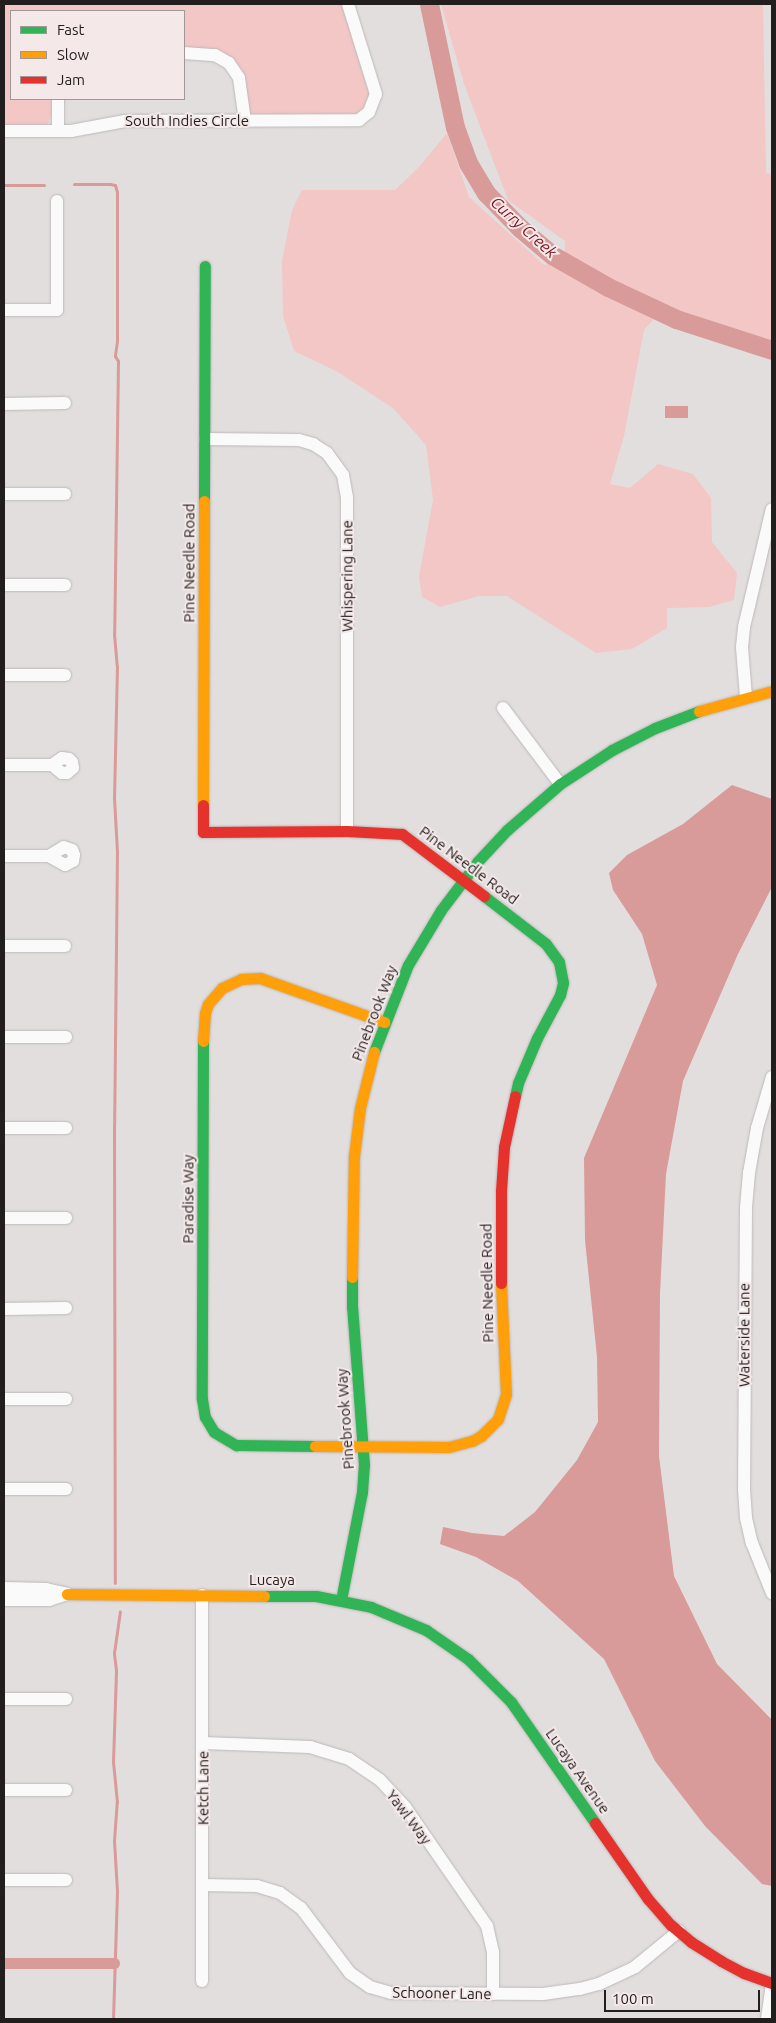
<!DOCTYPE html>
<html>
<head>
<meta charset="utf-8">
<style>
	body { margin:0 }
	#map { position:relative; width:776px; height:2023px; overflow:hidden; background:#e3dede; font-family:Ubuntu,sans-serif }
	div>[style] { position:absolute }
	.green>* { inset:0; background:#f2c7c6 }
	.water>* { inset:0; background:#d89b99; transform-origin:0 0 }
	.stream>* { height:3px; margin:-1.5px; padding:0 1.5px; transform-origin:1.5px; border-radius:1.5px; background:#d89b99 }
	.canal>* { height:11px; margin:-5.5px; padding:0 5.5px; transform-origin:5.5px; border-radius:5.5px; background:#d89b99 }
	.river>* { height:19px; margin:-9.5px; padding:0 9.5px; transform-origin:9.5px; border-radius:9.5px; background:#d89b99 }
	.roads { filter:drop-shadow(0 0 1px #bcb9b9) drop-shadow(0 0 1px #bcb9b9) }
	.street>* { height:12px; margin:-6px; padding:0 6px; transform-origin:6px; border-radius:6px; background:#fbfafa }
	.fast>* { height:11px; margin:-5.5px; padding:0 5.5px; transform-origin:5.5px; border-radius:5.5px; background:#30b455 }
	.slow>* { height:11px; margin:-5.5px; padding:0 5.5px; transform-origin:5.5px; border-radius:5.5px; background:#ff9f0a }
	.jam>* { height:11px; margin:-5.5px; padding:0 5.5px; transform-origin:5.5px; border-radius:5.5px; background:#e5322d }
	span { translate:-50% -50%; white-space:nowrap; text-align:center; line-height:1.15; -webkit-text-stroke:4px #f4e8e8; paint-order:stroke }
	.street-label { font-size:15px; color:#221e1d }
	.water-label { font-size:16px; color:#7b131f; font-style:italic }
	.frame { position:absolute; inset:0; border:5px solid #221e1d; pointer-events:none }
	.legend { position:absolute; left:10px; top:10px; width:175px; height:90px; box-sizing:border-box; background:#f4e8e8; border:1px solid #a09797; margin:0; padding:6px 9px; list-style:none; font-size:15px; color:#221e1d }
	.legend li { display:flex; align-items:center; gap:10px; height:25px }
	.legend b { width:25px; border:1px solid #a09797 }
	.scale { position:absolute; left:604px; top:1990px; width:156px; height:22px; box-sizing:border-box; border:2px solid #221e1d; border-top:0; padding-left:6px; font-size:15px; line-height:18px; white-space:nowrap; color:#221e1d; -webkit-text-stroke:4px #f4e8e8; paint-order:stroke }
</style>
</head>
<body>
<div id="map">
	<div class="green">
		<div style="clip-path:polygon(4px 4px,343px 4px,369px 95px,364px 109px,353px 115px,255px 115px,249px 112px,218px 51px,184px 48px,184px 11px,11px 11px,11px 99px,52px 99px,51px 116px,48px 124px,45px 125px,4px 126px)"></div>
		<div style="clip-path:polygon(441px 4px,763px 4px,766px 173px,772px 174px,772px 354px,654px 319px,644px 330px,624px 436px,610px 484px,630px 488px,658px 464px,693px 474px,711px 498px,712px 542px,737px 573px,734px 600px,709px 607px,667px 608px,667px 628px,632px 649px,596px 653px,507px 596px,479px 596px,440px 607px,422px 597px,419px 576px,433px 500px,426px 445px,393px 408px,336px 371px,294px 351px,283px 316px,282px 261px,292px 210px,302px 190px,395px 190px,419px 167px,447px 133px,469px 197px,544px 265px,565px 261px,565px 241px,508px 200px,464px 84px)"></div>
	</div>
	<div class="water">
		<div style="left:665px;top:406px;width:23px;height:12px"></div>
		<div style="clip-path:polygon(732px 785px,772px 799px,772px 887px,738px 954px,683px 1081px,666px 1174px,660px 1294px,659px 1456px,674px 1576px,717px 1664px,772px 1720px,772px 1886px,762px 1884px,705px 1826px,655px 1761px,604px 1659px,518px 1581px,476px 1557px,440px 1544px,443px 1527px,472px 1533px,504px 1536px,535px 1512px,577px 1460px,598px 1422px,597px 1357px,585px 1240px,584px 1158px,657px 985px,642px 934px,613px 890px,609px 873px,627px 855px,683px 824px)"></div>
	</div>
	<div class="stream">
		<div style="left:74px;top:184px;width:36px"></div>
		<div style="left:110px;top:184px;width:5px;rotate:11deg"></div>
		<div style="left:115px;top:185px;width:7px;rotate:74deg"></div>
		<div style="left:117px;top:192px;width:149px;rotate:90deg"></div>
		<div style="left:117px;top:341px;width:15px;rotate:98deg"></div>
		<div style="left:115px;top:356px;width:6px;rotate:59deg"></div>
		<div style="left:118px;top:361px;width:273px;rotate:90.8deg"></div>
		<div style="left:114px;top:634px;width:32px;rotate:85deg"></div>
		<div style="left:117px;top:666px;width:132px;rotate:91.3deg"></div>
		<div style="left:114px;top:798px;width:53px;rotate:86.8deg"></div>
		<div style="left:117px;top:851px;width:275px;rotate:90.6deg"></div>
		<div style="left:114px;top:1126px;width:457px;rotate:89.9deg"></div>
		<div style="left:4px;top:185px;width:40px"></div>
		<div style="left:113px;top:2019px;width:128px;rotate:-88.2deg"></div>
		<div style="left:117px;top:1891px;width:50px;rotate:-93.4deg"></div>
		<div style="left:114px;top:1841px;width:39px;rotate:-86deg"></div>
		<div style="left:117px;top:1802px;width:40px;rotate:-95.7deg"></div>
		<div style="left:113px;top:1762px;width:92px;rotate:-88.1deg"></div>
		<div style="left:116px;top:1670px;width:17px;rotate:-97deg"></div>
		<div style="left:114px;top:1653px;width:42px;rotate:-81.9deg"></div>
	</div>
	<div class="canal">
		<div style="left:4px;top:1963px;width:110px"></div>
	</div>
	<div class="river">
		<div style="left:429px;top:4px;width:126px;rotate:78.1deg"></div>
		<div style="left:455px;top:127px;width:38px;rotate:70deg"></div>
		<div style="left:468px;top:163px;width:35px;rotate:59deg"></div>
		<div style="left:486px;top:193px;width:49px;rotate:45.8deg"></div>
		<div style="left:520px;top:228px;width:42px;rotate:40.2deg"></div>
		<div style="left:552px;top:255px;width:64px;rotate:29.7deg"></div>
		<div style="left:608px;top:287px;width:75px;rotate:25.2deg"></div>
		<div style="left:676px;top:319px;width:101px;rotate:17.9deg"></div>
	</div>
	<div class="roads">
		<div class="street">
			<div style="left:184px;top:53px;width:31px;rotate:4deg"></div>
			<div style="left:215px;top:55px;width:16px;rotate:30deg"></div>
			<div style="left:229px;top:63px;width:18px;rotate:56deg"></div>
			<div style="left:239px;top:78px;width:43px;rotate:82.1deg"></div>
			<div style="left:58px;top:99px;width:32px;rotate:90deg"></div>
			<div style="left:4px;top:131px;width:67px"></div>
			<div style="left:71px;top:131px;width:55px;rotate:-10.5deg"></div>
			<div style="left:125px;top:121px;width:234px;rotate:-0.2deg"></div>
			<div style="left:359px;top:120px;width:13px;rotate:-39deg"></div>
			<div style="left:369px;top:112px;width:19px;rotate:-69deg"></div>
			<div style="left:376px;top:94px;width:94px;rotate:-107.3deg"></div>
			<div style="left:4px;top:310px;width:53px"></div>
			<div style="left:57px;top:310px;width:109px;rotate:-90deg"></div>
			<div style="left:4px;top:404px;width:61px;rotate:-0.9deg"></div>
			<div style="left:205px;top:439px;width:94px;rotate:0.6deg"></div>
			<div style="left:299px;top:440px;width:15px;rotate:16deg"></div>
			<div style="left:313px;top:444px;width:17px;rotate:33deg"></div>
			<div style="left:327px;top:453px;width:27px;rotate:54deg"></div>
			<div style="left:343px;top:475px;width:23px;rotate:80deg"></div>
			<div style="left:347px;top:498px;width:333px;rotate:90deg"></div>
			<div style="left:4px;top:494px;width:61px"></div>
			<div style="left:4px;top:585px;width:61px"></div>
			<div style="left:4px;top:675px;width:61px"></div>
			<div style="left:746px;top:697px;width:50px;rotate:-94.6deg"></div>
			<div style="left:742px;top:647px;width:20px;rotate:-84deg"></div>
			<div style="left:744px;top:627px;width:121px;rotate:-76.7deg"></div>
			<div style="left:503px;top:708px;width:95px;rotate:53.1deg"></div>
			<div style="left:62px;top:758px;width:7px;rotate:8deg"></div>
			<div style="left:69px;top:759px;width:4px;rotate:45deg"></div>
			<div style="left:72px;top:762px;width:6px;rotate:81deg"></div>
			<div style="left:73px;top:768px;width:8px;rotate:140deg"></div>
			<div style="left:67px;top:773px;width:5px;rotate:180deg"></div>
			<div style="left:62px;top:773px;width:13px;rotate:-141deg"></div>
			<div style="left:52px;top:765px;width:12px;rotate:-35deg"></div>
			<div style="left:4px;top:765px;width:48px"></div>
			<div style="left:64px;top:847px;width:9px;rotate:21deg"></div>
			<div style="left:72px;top:850px;width:5px;rotate:68deg"></div>
			<div style="left:74px;top:855px;width:6px;rotate:99deg"></div>
			<div style="left:73px;top:861px;width:9px;rotate:153deg"></div>
			<div style="left:65px;top:865px;width:18px;rotate:-151deg"></div>
			<div style="left:49px;top:856px;width:17px;rotate:-31deg"></div>
			<div style="left:4px;top:856px;width:45px"></div>
			<div style="left:4px;top:946px;width:61px"></div>
			<div style="left:4px;top:1037px;width:62px"></div>
			<div style="left:772px;top:1077px;width:53px;rotate:106.4deg"></div>
			<div style="left:757px;top:1128px;width:46px;rotate:100.1deg"></div>
			<div style="left:749px;top:1173px;width:35px;rotate:95deg"></div>
			<div style="left:746px;top:1208px;width:281px;rotate:90.4deg"></div>
			<div style="left:744px;top:1489px;width:29px;rotate:86deg"></div>
			<div style="left:746px;top:1518px;width:26px;rotate:77deg"></div>
			<div style="left:752px;top:1543px;width:54px;rotate:68.2deg"></div>
			<div style="left:4px;top:1128px;width:62px"></div>
			<div style="left:4px;top:1218px;width:62px"></div>
			<div style="left:4px;top:1309px;width:62px;rotate:-0.9deg"></div>
			<div style="left:4px;top:1399px;width:62px"></div>
			<div style="left:4px;top:1489px;width:62px"></div>
			<div style="left:4px;top:1588px;width:42px;rotate:1.4deg"></div>
			<div style="left:46px;top:1589px;width:22px;rotate:13deg"></div>
			<div style="left:202px;top:1595px;width:386px;rotate:90deg"></div>
			<div style="left:4px;top:1600px;width:45px"></div>
			<div style="left:49px;top:1600px;width:19px;rotate:-18deg"></div>
			<div style="left:4px;top:1699px;width:62px"></div>
			<div style="left:203px;top:1743px;width:107px;rotate:2.1deg"></div>
			<div style="left:310px;top:1747px;width:41px;rotate:17.1deg"></div>
			<div style="left:349px;top:1759px;width:37px;rotate:34deg"></div>
			<div style="left:380px;top:1780px;width:37px;rotate:47deg"></div>
			<div style="left:405px;top:1807px;width:145px;rotate:55.4deg"></div>
			<div style="left:487px;top:1926px;width:27px;rotate:77deg"></div>
			<div style="left:493px;top:1952px;width:42px;rotate:90deg"></div>
			<div style="left:4px;top:1790px;width:62px"></div>
			<div style="left:4px;top:1880px;width:62px"></div>
			<div style="left:202px;top:1885px;width:55px;rotate:1deg"></div>
			<div style="left:257px;top:1886px;width:24px;rotate:17deg"></div>
			<div style="left:280px;top:1893px;width:26px;rotate:36deg"></div>
			<div style="left:301px;top:1908px;width:81px;rotate:53deg"></div>
			<div style="left:350px;top:1973px;width:24px;rotate:35deg"></div>
			<div style="left:370px;top:1987px;width:22px;rotate:16deg"></div>
			<div style="left:391px;top:1993px;width:152px;rotate:0.4deg"></div>
			<div style="left:543px;top:1994px;width:37px;rotate:-8deg"></div>
			<div style="left:580px;top:1989px;width:20px;rotate:-15deg"></div>
			<div style="left:599px;top:1984px;width:40px;rotate:-25deg"></div>
			<div style="left:635px;top:1967px;width:57px;rotate:-39.3deg"></div>
			<div style="left:767px;top:2019px;width:36px;rotate:-82deg"></div>
		</div>
		<div class="fast">
			<div style="left:204px;top:501px;width:235px;rotate:-89.8deg"></div>
			<div style="left:484px;top:896px;width:78px;rotate:37.7deg"></div>
			<div style="left:546px;top:944px;width:22px;rotate:54deg"></div>
			<div style="left:559px;top:962px;width:21px;rotate:79deg"></div>
			<div style="left:563px;top:983px;width:12px;rotate:104deg"></div>
			<div style="left:560px;top:995px;width:49px;rotate:118.1deg"></div>
			<div style="left:537px;top:1038px;width:49px;rotate:112.9deg"></div>
			<div style="left:518px;top:1083px;width:13px;rotate:103deg"></div>
			<div style="left:203px;top:1041px;width:358px;rotate:90.2deg"></div>
			<div style="left:202px;top:1399px;width:18px;rotate:81deg"></div>
			<div style="left:205px;top:1417px;width:17px;rotate:59deg"></div>
			<div style="left:214px;top:1432px;width:26px;rotate:31deg"></div>
			<div style="left:236px;top:1445px;width:79px;rotate:0.7deg"></div>
			<div style="left:374px;top:1052px;width:93px;rotate:-68.7deg"></div>
			<div style="left:408px;top:965px;width:64px;rotate:-59deg"></div>
			<div style="left:441px;top:910px;width:61px;rotate:-52.9deg"></div>
			<div style="left:478px;top:861px;width:42px;rotate:-46.9deg"></div>
			<div style="left:507px;top:830px;width:70px;rotate:-41deg"></div>
			<div style="left:560px;top:784px;width:62px;rotate:-33.2deg"></div>
			<div style="left:612px;top:750px;width:48px;rotate:-27.1deg"></div>
			<div style="left:655px;top:728px;width:47px;rotate:-21.1deg"></div>
			<div style="left:264px;top:1596px;width:52px"></div>
			<div style="left:316px;top:1596px;width:56px;rotate:11.3deg"></div>
			<div style="left:371px;top:1607px;width:60px;rotate:22.7deg"></div>
			<div style="left:426px;top:1630px;width:51px;rotate:34.6deg"></div>
			<div style="left:468px;top:1659px;width:61px;rotate:45deg"></div>
			<div style="left:511px;top:1702px;width:147px;rotate:55.2deg"></div>
			<div style="left:341px;top:1600px;width:110px;rotate:-79deg"></div>
			<div style="left:362px;top:1492px;width:27px;rotate:-86deg"></div>
			<div style="left:364px;top:1465px;width:158px;rotate:-94.3deg"></div>
			<div style="left:352px;top:1307px;width:30px;rotate:-90deg"></div>
		</div>
		<div class="slow">
			<div style="left:699px;top:711px;width:76px;rotate:-15.3deg"></div>
			<div style="left:203px;top:805px;width:304px;rotate:-89.8deg"></div>
			<div style="left:203px;top:1041px;width:28px;rotate:-86deg"></div>
			<div style="left:205px;top:1013px;width:9px;rotate:-72deg"></div>
			<div style="left:208px;top:1004px;width:21px;rotate:-49deg"></div>
			<div style="left:222px;top:988px;width:21px;rotate:-25deg"></div>
			<div style="left:241px;top:979px;width:19px;rotate:-3deg"></div>
			<div style="left:260px;top:978px;width:132px;rotate:19.5deg"></div>
			<div style="left:352px;top:1277px;width:121px;rotate:-89.1deg"></div>
			<div style="left:354px;top:1156px;width:48px;rotate:-82.9deg"></div>
			<div style="left:360px;top:1108px;width:58px;rotate:-76deg"></div>
			<div style="left:315px;top:1446px;width:134px;rotate:0.4deg"></div>
			<div style="left:449px;top:1447px;width:24px;rotate:-15deg"></div>
			<div style="left:472px;top:1441px;width:10px;rotate:-29deg"></div>
			<div style="left:481px;top:1436px;width:24px;rotate:-45deg"></div>
			<div style="left:498px;top:1419px;width:26px;rotate:-72deg"></div>
			<div style="left:506px;top:1394px;width:111px;rotate:-92.6deg"></div>
			<div style="left:67px;top:1594px;width:197px;rotate:0.6deg"></div>
		</div>
		<div class="jam">
			<div style="left:203px;top:805px;width:27px;rotate:90deg"></div>
			<div style="left:203px;top:832px;width:144px;rotate:-0.4deg"></div>
			<div style="left:347px;top:831px;width:55px;rotate:3.1deg"></div>
			<div style="left:402px;top:834px;width:103px;rotate:37.1deg"></div>
			<div style="left:501px;top:1283px;width:92px;rotate:-90deg"></div>
			<div style="left:501px;top:1191px;width:44px;rotate:-86.1deg"></div>
			<div style="left:504px;top:1147px;width:52px;rotate:-77.8deg"></div>
			<div style="left:595px;top:1823px;width:93px;rotate:55.1deg"></div>
			<div style="left:648px;top:1899px;width:35px;rotate:49deg"></div>
			<div style="left:671px;top:1925px;width:26px;rotate:40deg"></div>
			<div style="left:691px;top:1942px;width:36px;rotate:32deg"></div>
			<div style="left:721px;top:1961px;width:26px;rotate:28deg"></div>
			<div style="left:744px;top:1973px;width:30px;rotate:20deg"></div>
		</div>
	</div>
	<div class="street-label">
		<span style="left:187px;top:121px">South Indies Circle</span>
		<span style="left:189px;top:563px;rotate:-90deg">Pine Needle Road</span>
		<span style="left:347px;top:576px;rotate:-90deg">Whispering Lane</span>
		<span style="left:469px;top:865px;rotate:37deg">Pine Needle Road</span>
		<span style="left:374px;top:1013px;rotate:-69deg">Pinebrook Way</span>
		<span style="left:188px;top:1199px;rotate:-90deg">Paradise Way</span>
		<span style="left:487px;top:1283px;rotate:-91deg">Pine Needle Road</span>
		<span style="left:744px;top:1335px;rotate:-90deg">Waterside Lane</span>
		<span style="left:345px;top:1419px;rotate:-94deg">Pinebrook Way</span>
		<span style="left:272px;top:1580px">Lucaya</span>
		<span style="left:578px;top:1771px;rotate:55deg">Lucaya Avenue</span>
		<span style="left:203px;top:1788px;rotate:-90deg">Ketch Lane</span>
		<span style="left:409px;top:1817px;rotate:53deg">Yawl Way</span>
		<span style="left:442px;top:1993px;rotate:1deg">Schooner Lane</span>
	</div>
	<div class="water-label">
		<span style="left:524px;top:227px;rotate:42deg">Curry Creek</span>
	</div>
	<div class="frame"></div>
	<ul class="legend">
	<li><b style="height:6px;background:#30b455"></b>Fast</li>
	<li><b style="height:6px;background:#ff9f0a"></b>Slow</li>
	<li><b style="height:6px;background:#e5322d"></b>Jam</li>
	</ul>
	<div class="scale">100 m</div>
</div>
</body>
</html>
